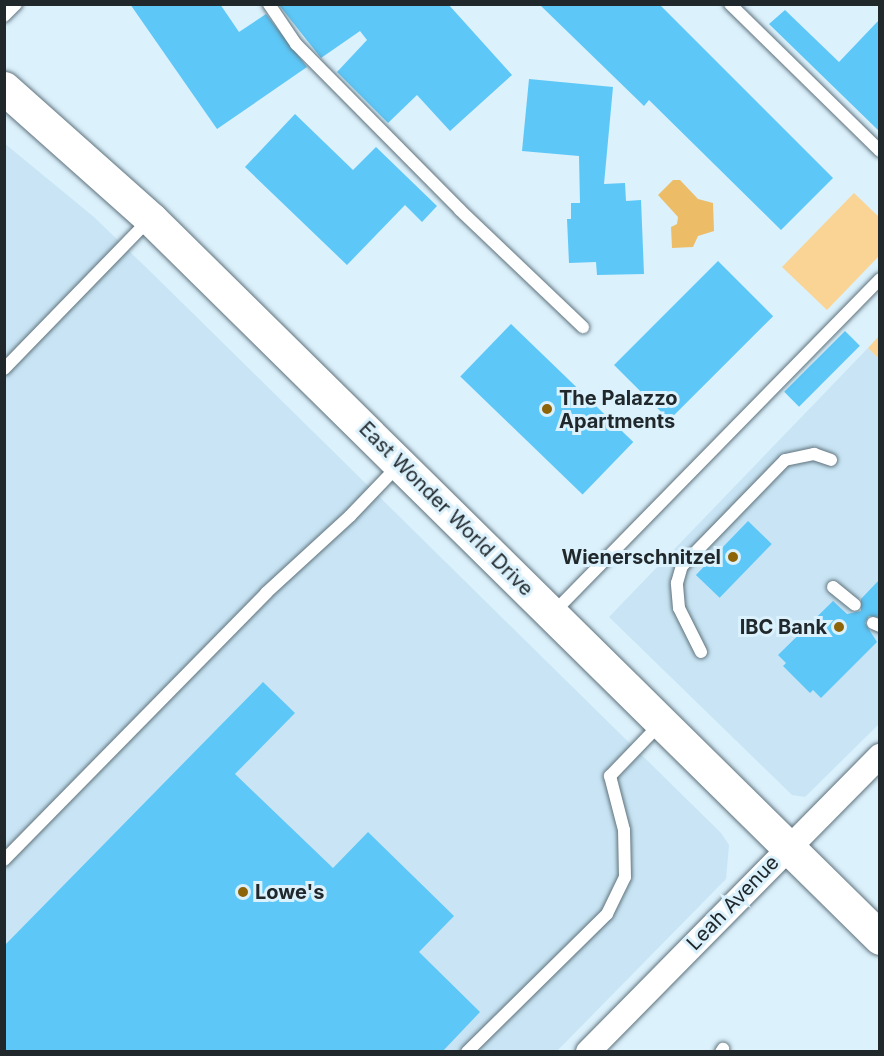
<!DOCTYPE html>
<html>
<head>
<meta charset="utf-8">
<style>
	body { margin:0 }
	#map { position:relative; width:884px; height:1056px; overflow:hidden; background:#dbf1fc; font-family:Inter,sans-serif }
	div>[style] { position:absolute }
	.built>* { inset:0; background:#c9e5f5 }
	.green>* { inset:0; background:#fad494 }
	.water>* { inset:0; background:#edbc66 }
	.building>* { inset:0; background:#5dc7f7; transform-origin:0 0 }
	.roads { filter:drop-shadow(0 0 2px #5f727c) drop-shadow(0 0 2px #5f727c) }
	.service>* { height:12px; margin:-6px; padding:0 6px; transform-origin:6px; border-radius:6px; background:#fff }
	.minor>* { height:24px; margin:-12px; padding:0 12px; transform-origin:12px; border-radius:12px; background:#fff }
	.secondary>* { height:33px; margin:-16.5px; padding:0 16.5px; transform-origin:16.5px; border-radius:16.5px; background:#fff }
	.dots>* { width:16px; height:16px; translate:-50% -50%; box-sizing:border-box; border:3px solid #dbf1fc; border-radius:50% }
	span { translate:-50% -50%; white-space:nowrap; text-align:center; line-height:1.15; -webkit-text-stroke:6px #dbf1fc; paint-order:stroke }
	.poi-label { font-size:20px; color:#20282c; font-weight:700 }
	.left { translate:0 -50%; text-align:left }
	.right { translate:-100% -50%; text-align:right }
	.street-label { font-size:20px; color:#20282c }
	.frame { position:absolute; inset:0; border:6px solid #20282c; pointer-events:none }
</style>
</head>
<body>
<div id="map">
	<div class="built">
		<div style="clip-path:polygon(4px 143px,94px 217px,159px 280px,721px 833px,729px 845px,726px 879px,557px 1051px,5px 1051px)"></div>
		<div style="clip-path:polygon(868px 348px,879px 359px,879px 724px,805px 797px,792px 795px,609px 617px)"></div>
	</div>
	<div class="green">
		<div style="clip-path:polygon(854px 193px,879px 217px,879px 256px,827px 310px,782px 267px)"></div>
		<div style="clip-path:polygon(879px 336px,879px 359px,868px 348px)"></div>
	</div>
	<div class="water">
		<div style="clip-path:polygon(673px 180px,680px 180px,698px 199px,713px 203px,714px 231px,698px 236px,693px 247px,672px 248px,671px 227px,677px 224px,678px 217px,658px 195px)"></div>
	</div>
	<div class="building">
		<div style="clip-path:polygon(130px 4px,220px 4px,239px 32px,266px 14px,307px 67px,217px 129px)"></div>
		<div style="clip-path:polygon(448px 4px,512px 75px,450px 131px,417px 95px,388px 123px,337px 72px,367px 40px,360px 31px,321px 58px,279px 5px)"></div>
		<div style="clip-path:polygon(539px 4px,659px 4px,833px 178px,781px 230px,649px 100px,644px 106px)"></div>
		<div style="clip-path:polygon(785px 10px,839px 62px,879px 20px,879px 131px,769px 24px)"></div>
		<div style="clip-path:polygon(529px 79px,613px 87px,604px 184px,625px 183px,626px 201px,641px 200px,644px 274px,597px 275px,596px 262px,569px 263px,567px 219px,571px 219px,571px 203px,580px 203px,579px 156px,522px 151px)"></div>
		<div style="clip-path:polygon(295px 114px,353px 170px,376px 147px,437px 206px,422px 222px,405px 205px,347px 265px,245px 167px)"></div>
		<div style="left:718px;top:261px;width:78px;height:147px;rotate:45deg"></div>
		<div style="left:511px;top:324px;width:170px;height:73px;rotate:44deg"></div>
		<div style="left:845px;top:331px;width:21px;height:86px;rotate:45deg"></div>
		<div style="left:748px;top:521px;width:33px;height:75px;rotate:44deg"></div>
		<div style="clip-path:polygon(879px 580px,879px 617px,869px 616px,865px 623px,877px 642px,821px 698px,813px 690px,810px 693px,783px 666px,786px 663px,778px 655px,833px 601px,847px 614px,861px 611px,861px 599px)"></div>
		<div style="clip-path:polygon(263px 682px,295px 713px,235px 774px,333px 868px,368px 832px,454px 916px,419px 952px,480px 1012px,442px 1052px,4px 1052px,4px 946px)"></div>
	</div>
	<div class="roads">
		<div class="service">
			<div style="left:269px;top:4px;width:48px;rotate:56deg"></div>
			<div style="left:296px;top:44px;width:233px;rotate:45.3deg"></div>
			<div style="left:460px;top:210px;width:170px;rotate:43.6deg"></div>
			<div style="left:730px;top:4px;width:210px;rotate:44.4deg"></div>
			<div style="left:4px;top:16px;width:17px;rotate:-45deg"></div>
			<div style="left:4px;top:369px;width:209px;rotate:-45.8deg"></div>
			<div style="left:833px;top:587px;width:28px;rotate:39deg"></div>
			<div style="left:553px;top:613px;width:467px;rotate:-45.6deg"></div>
			<div style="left:873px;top:623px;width:8px;rotate:23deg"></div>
			<div style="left:701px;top:652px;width:49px;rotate:-116.6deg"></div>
			<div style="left:679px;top:608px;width:25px;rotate:-95deg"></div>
			<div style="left:677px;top:583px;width:18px;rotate:-74deg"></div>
			<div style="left:682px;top:566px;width:148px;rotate:-45.8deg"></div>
			<div style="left:785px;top:460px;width:30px;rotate:-12deg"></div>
			<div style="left:814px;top:454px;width:18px;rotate:19deg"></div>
			<div style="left:4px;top:860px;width:374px;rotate:-45.5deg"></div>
			<div style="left:266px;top:593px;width:114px;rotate:-42.5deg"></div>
			<div style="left:350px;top:516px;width:69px;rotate:-46.2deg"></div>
			<div style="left:467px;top:1052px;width:197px;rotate:-44.6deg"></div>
			<div style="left:607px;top:914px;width:41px;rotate:-64.1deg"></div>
			<div style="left:625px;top:877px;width:47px;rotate:-91.2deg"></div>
			<div style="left:624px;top:830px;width:56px;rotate:-104.5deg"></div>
			<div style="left:610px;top:776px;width:72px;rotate:-46.1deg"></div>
			<div style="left:721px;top:1052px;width:4px;rotate:-56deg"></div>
		</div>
		<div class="minor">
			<div style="left:588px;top:1052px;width:416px;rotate:-45.4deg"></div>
		</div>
		<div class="secondary">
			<div style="left:4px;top:88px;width:197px;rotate:41.7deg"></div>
			<div style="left:151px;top:219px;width:1024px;rotate:44.6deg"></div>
		</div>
	</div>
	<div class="dots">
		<div style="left:547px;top:409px;background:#8d6407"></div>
		<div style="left:733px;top:557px;background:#8d6407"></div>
		<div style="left:839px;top:627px;background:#8d6407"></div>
		<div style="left:243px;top:892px;background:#8d6407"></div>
	</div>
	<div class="poi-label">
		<span class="left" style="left:559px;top:410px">The Palazzo<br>Apartments</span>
		<span class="right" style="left:721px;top:557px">Wienerschnitzel</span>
		<span class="right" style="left:827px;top:627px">IBC Bank</span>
		<span class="left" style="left:255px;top:892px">Lowe's</span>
	</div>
	<div class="street-label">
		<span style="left:446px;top:509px;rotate:45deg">East Wonder World Drive</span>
		<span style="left:733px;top:903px;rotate:-46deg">Leah Avenue</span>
	</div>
	<div class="frame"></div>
</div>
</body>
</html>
